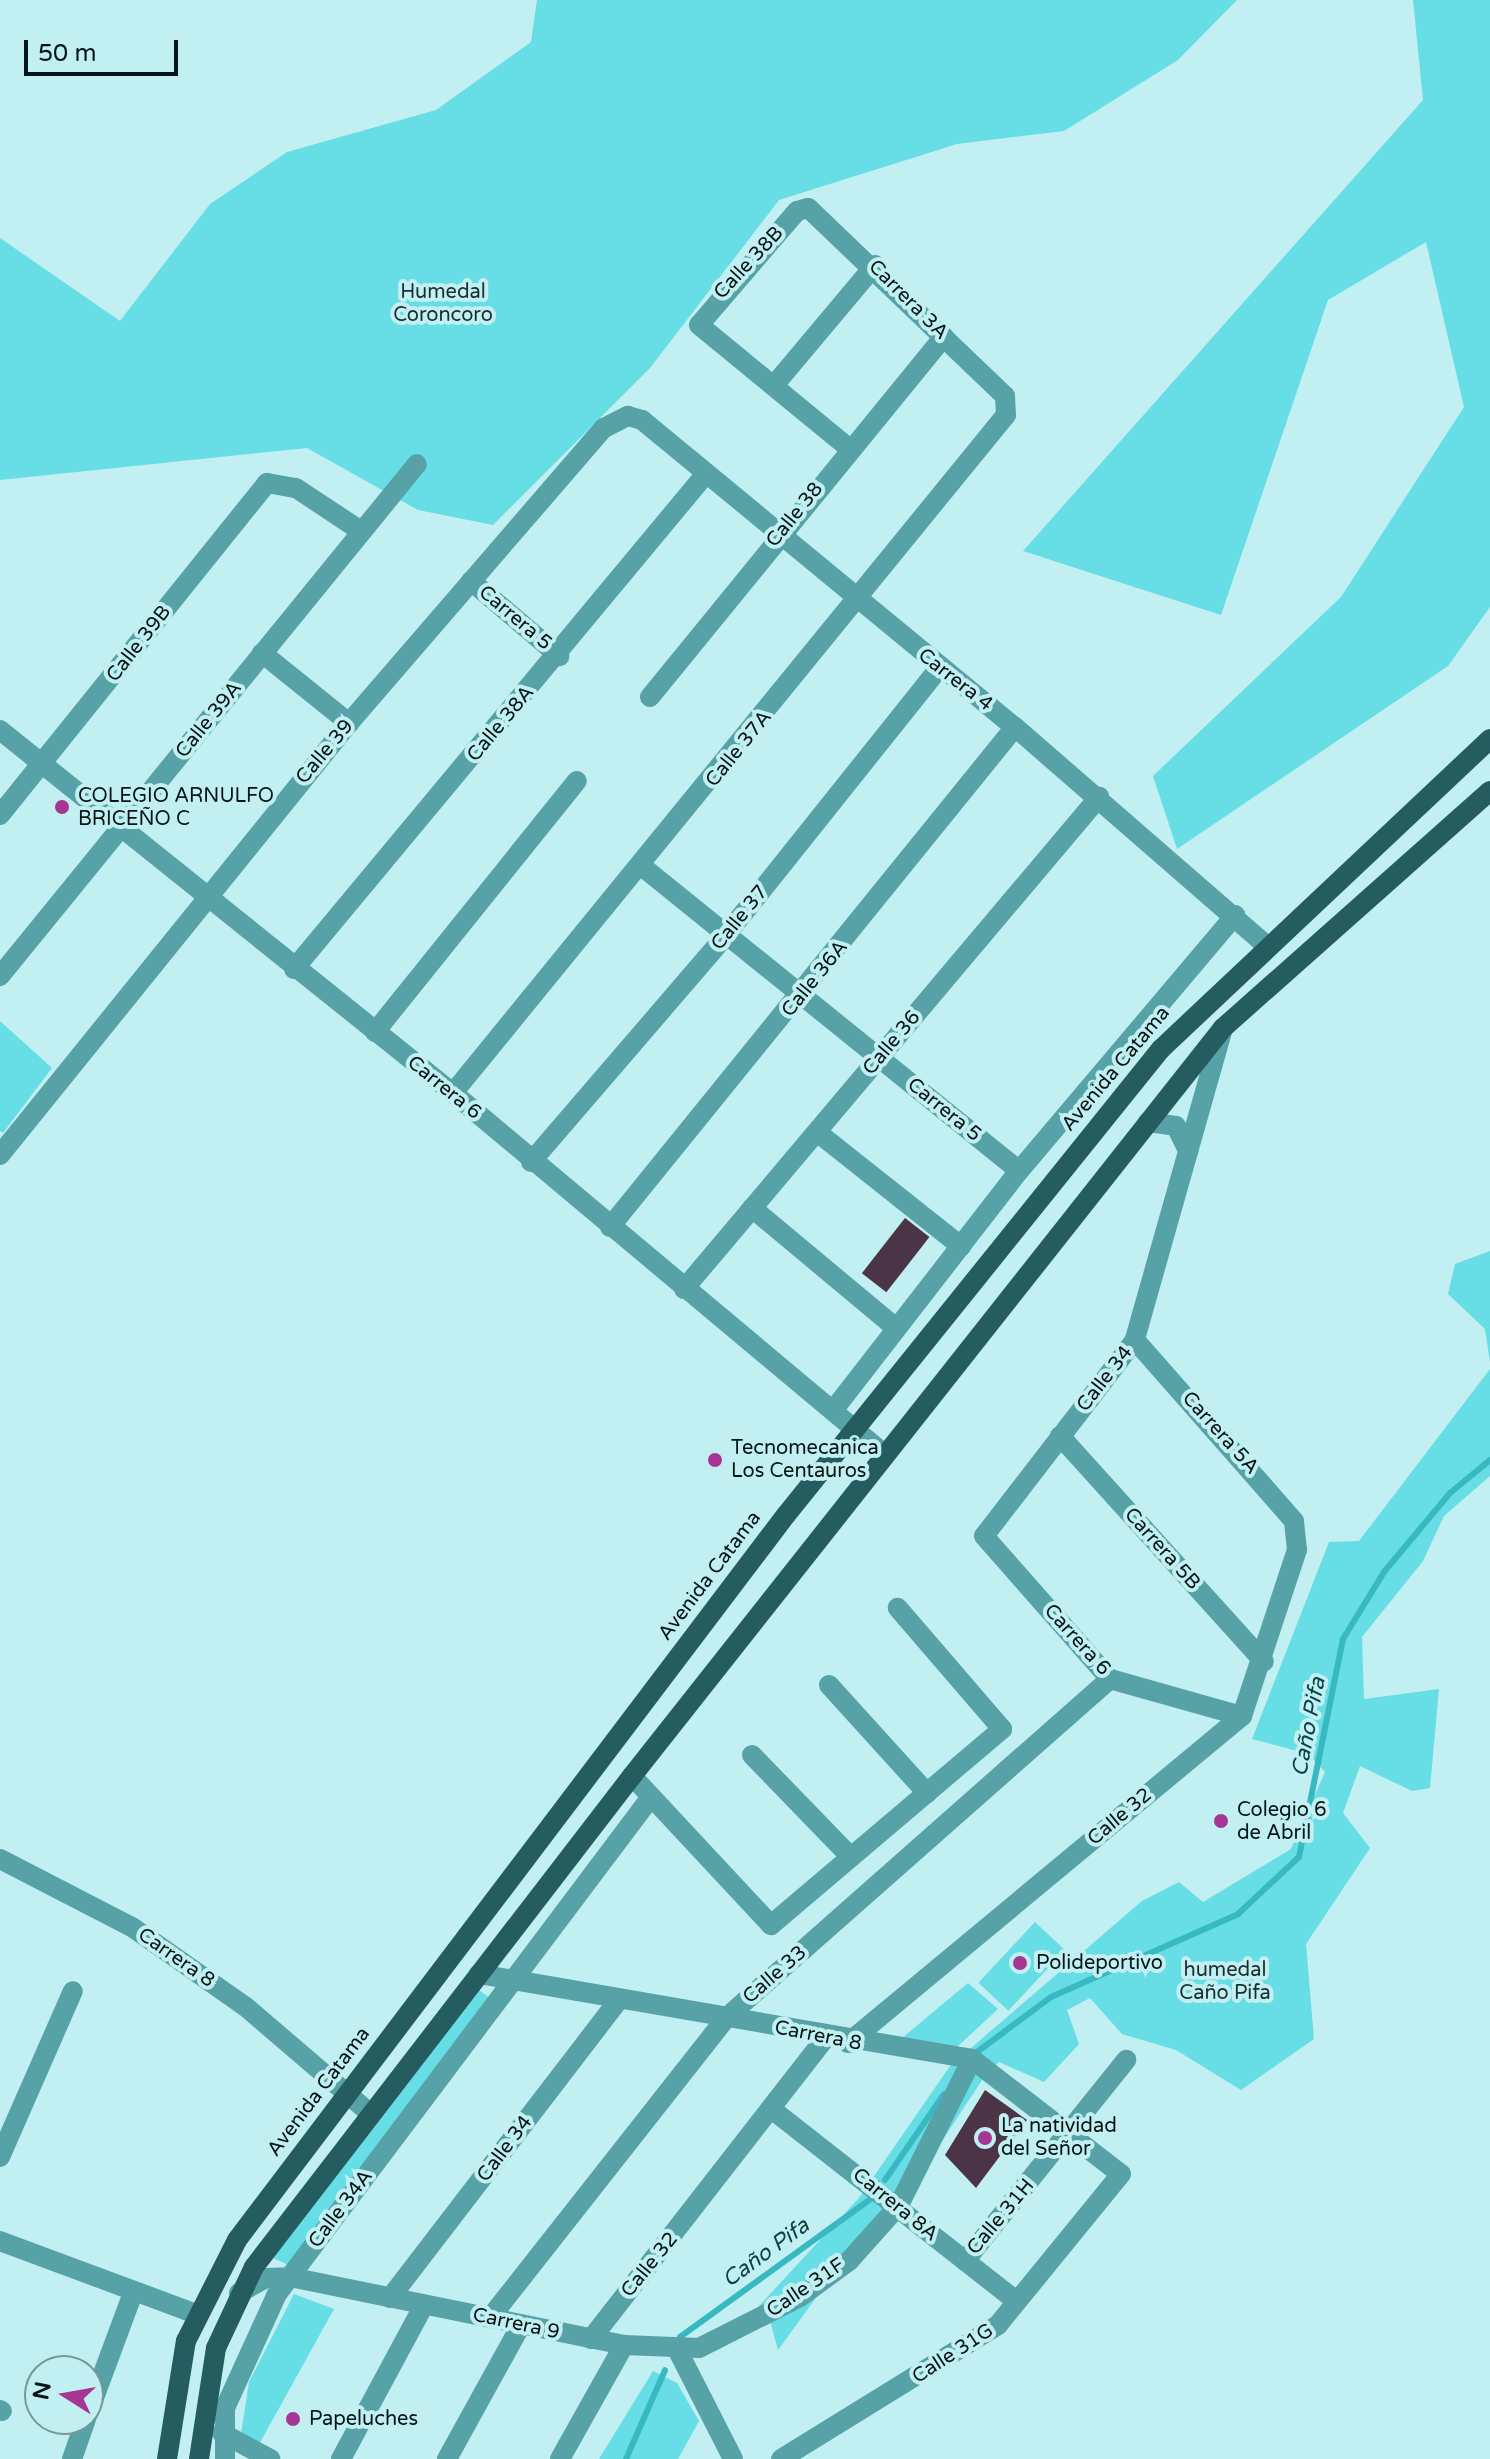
<!DOCTYPE html>
<html>
<head>
<meta charset="utf-8">
<style>
	body { margin:0 }
	#map { position:relative; width:1490px; height:2459px; overflow:hidden; background:#c2eff1; font-family:"Varela Round",sans-serif }
	div>[style] { position:absolute }
	.green>* { inset:0; background:#67dde5; transform-origin:0 0 }
	.stream>* { height:6px; margin:-3px; padding:0 3px; transform-origin:3px; border-radius:3px; background:#38b9c1 }
	.building>* { inset:0; background:#4c3447; transform-origin:0 0 }
	.minor>* { height:20px; margin:-10px; padding:0 10px; transform-origin:10px; border-radius:10px; background:#56a2a7 }
	.major>* { height:20px; margin:-10px; padding:0 10px; transform-origin:10px; border-radius:10px; background:#255c5f }
	.dots>* { width:22px; height:22px; translate:-50% -50%; box-sizing:border-box; border:4px solid #c2eff1; border-radius:50% }
	span { translate:-50% -50%; white-space:nowrap; text-align:center; line-height:1.15; -webkit-text-stroke:8px #c2eff1; paint-order:stroke }
	.street-label { font-size:20px; color:#061618 }
	.park-label { font-size:20px; color:#192e30 }
	.poi-label { font-size:20px; color:#061618 }
	.left { translate:0 -50%; text-align:left }
	.water-label { font-size:22px; color:#0a4347; font-style:italic }
	.north { position:absolute; left:24px; top:2355px; width:80px; height:80px; box-sizing:border-box; background:#c2eff1; border:2px solid #77989a; border-radius:50%; rotate:281deg; font-size:22px; font-weight:700; line-height:32px; text-align:center; color:#061618 }
	.north::after { content:''; display:block; margin:auto; width:28px; height:36px; background:#a63693; clip-path:polygon(50% 0,100% 100%,50% 72%,0 100%) }
	.scale { position:absolute; left:24px; top:40px; width:154px; height:36px; box-sizing:border-box; border:4px solid #061618; border-top:0; padding-left:10px; font-size:24px; line-height:28px; white-space:nowrap; color:#061618; -webkit-text-stroke:6px #c2eff1; paint-order:stroke }
</style>
</head>
<body>
<div id="map">
	<div class="green">
		<div style="clip-path:polygon(537px 0,1237px 0,1178px 60px,1064px 131px,957px 144px,779px 200px,650px 368px,493px 525px,418px 510px,307px 448px,0 480px,0 238px,120px 321px,210px 204px,287px 152px,436px 110px,531px 42px)"></div>
		<div style="clip-path:polygon(1413px 0,1490px 0,1490px 607px,1448px 666px,1177px 849px,1153px 776px,1341px 597px,1464px 407px,1426px 242px,1328px 300px,1221px 615px,1023px 551px,1423px 100px)"></div>
		<div style="clip-path:polygon(0 1021px,52px 1068px,3px 1133px,0 1131px)"></div>
		<div style="clip-path:polygon(1490px 1251px,1490px 1362px,1485px 1329px,1448px 1294px,1455px 1264px)"></div>
		<div style="clip-path:polygon(1490px 1369px,1490px 1476px,1444px 1516px,1423px 1561px,1362px 1637px,1364px 1699px,1439px 1689px,1430px 1788px,1412px 1791px,1360px 1766px,1343px 1813px,1370px 1848px,1306px 1944px,1314px 2039px,1241px 2090px,1176px 2050px,1122px 2034px,1090px 1998px,1067px 2010px,1079px 2044px,1044px 2082px,999px 2062px,986px 2074px,869px 2252px,818px 2295px,778px 2350px,769px 2317px,745px 2321px,859px 2198px,950px 2066px,1142px 1901px,1179px 1882px,1203px 1902px,1291px 1849px,1325px 1772px,1308px 1754px,1252px 1739px,1329px 1542px,1359px 1541px)"></div>
		<div style="left:1035px;top:1922px;width:41px;height:83px;rotate:43deg"></div>
		<div style="clip-path:polygon(968px 1983px,998px 2009px,944px 2059px,884px 2053px)"></div>
		<div style="clip-path:polygon(479px 1990px,495px 2002px,293px 2267px,271px 2257px)"></div>
		<div style="clip-path:polygon(294px 2294px,334px 2309px,257px 2448px,240px 2440px,249px 2382px)"></div>
		<div style="clip-path:polygon(653px 2371px,677px 2383px,699px 2421px,678px 2459px,599px 2459px)"></div>
	</div>
	<div class="stream">
		<div style="left:973px;top:2055px;width:97px;rotate:-36.6deg"></div>
		<div style="left:1051px;top:1997px;width:205px;rotate:-23.9deg"></div>
		<div style="left:1238px;top:1914px;width:83px;rotate:-43.1deg"></div>
		<div style="left:1299px;top:1857px;width:222px;rotate:-78.6deg"></div>
		<div style="left:1343px;top:1639px;width:79px;rotate:-58.5deg"></div>
		<div style="left:1384px;top:1572px;width:103px;rotate:-50.1deg"></div>
		<div style="left:1450px;top:1493px;width:52px;rotate:-39.5deg"></div>
		<div style="left:885px;top:2180px;width:104px;rotate:-55.5deg"></div>
		<div style="left:680px;top:2337px;width:237px;rotate:-35.9deg"></div>
		<div style="left:626px;top:2459px;width:97px;rotate:-66.3deg"></div>
	</div>
	<div class="building">
		<div style="left:905px;top:1218px;width:31px;height:70px;rotate:38deg"></div>
		<div style="clip-path:polygon(985px 2090px,1027px 2120px,976px 2188px,945px 2155px)"></div>
	</div>
	<div class="minor">
		<div style="left:776px;top:383px;width:154px;rotate:-50deg"></div>
		<div style="left:471px;top:581px;width:116px;rotate:40.4deg"></div>
		<div style="left:262px;top:653px;width:112px;rotate:38.8deg"></div>
		<div style="left:650px;top:697px;width:465px;rotate:-50.8deg"></div>
		<div style="left:0;top:730px;width:580px;rotate:38.71deg"></div>
		<div style="left:453px;top:1093px;width:561px;rotate:39.94deg"></div>
		<div style="left:0;top:815px;width:426px;rotate:-51.2deg"></div>
		<div style="left:267px;top:483px;width:29px;rotate:10deg"></div>
		<div style="left:296px;top:488px;width:78px;rotate:33.5deg"></div>
		<div style="left:644px;top:868px;width:482px;rotate:38.9deg"></div>
		<div style="left:294px;top:969px;width:641px;rotate:-50.25deg"></div>
		<div style="left:0;top:976px;width:660px;rotate:-50.84deg"></div>
		<div style="left:1223px;top:1028px;width:324px;rotate:105.8deg"></div>
		<div style="left:1135px;top:1340px;width:247px;rotate:127.6deg"></div>
		<div style="left:984px;top:1536px;width:191px;rotate:48.6deg"></div>
		<div style="left:1110px;top:1679px;width:137px;rotate:15.7deg"></div>
		<div style="left:375px;top:1032px;width:322px;rotate:-51.2deg"></div>
		<div style="left:453px;top:1093px;width:875px;rotate:-50.8deg"></div>
		<div style="left:1006px;top:415px;width:19px;rotate:-93deg"></div>
		<div style="left:1005px;top:396px;width:272px;rotate:-136.3deg"></div>
		<div style="left:808px;top:208px;width:11px;rotate:165deg"></div>
		<div style="left:797px;top:211px;width:150px;rotate:130.7deg"></div>
		<div style="left:699px;top:325px;width:194px;rotate:39.4deg"></div>
		<div style="left:1148px;top:1122px;width:28px;rotate:8deg"></div>
		<div style="left:1176px;top:1126px;width:28px;rotate:64deg"></div>
		<div style="left:817px;top:1132px;width:184px;rotate:38.4deg"></div>
		<div style="left:0;top:1155px;width:555px;rotate:-51.07deg"></div>
		<div style="left:349px;top:723px;width:390px;rotate:-49.2deg"></div>
		<div style="left:604px;top:428px;width:27px;rotate:-27deg"></div>
		<div style="left:628px;top:416px;width:15px;rotate:16deg"></div>
		<div style="left:642px;top:420px;width:483px;rotate:39.5deg"></div>
		<div style="left:1015px;top:727px;width:331px;rotate:41deg"></div>
		<div style="left:531px;top:1162px;width:299px;rotate:-49.3deg"></div>
		<div style="left:726px;top:935px;width:343px;rotate:-51.4deg"></div>
		<div style="left:752px;top:1208px;width:187px;rotate:39.8deg"></div>
		<div style="left:610px;top:1227px;width:643px;rotate:-50.99deg"></div>
		<div style="left:684px;top:1289px;width:644px;rotate:-49.85deg"></div>
		<div style="left:835px;top:1408px;width:300px;rotate:-52.2deg"></div>
		<div style="left:1019px;top:1171px;width:335px;rotate:-49.8deg"></div>
		<div style="left:1060px;top:1436px;width:304px;rotate:47.9deg"></div>
		<div style="left:829px;top:1685px;width:146px;rotate:47.8deg"></div>
		<div style="left:752px;top:1755px;width:142px;rotate:45.9deg"></div>
		<div style="left:632px;top:1776px;width:204px;rotate:47deg"></div>
		<div style="left:771px;top:1925px;width:303px;rotate:-40.3deg"></div>
		<div style="left:1002px;top:1729px;width:160px;rotate:-130.7deg"></div>
		<div style="left:0;top:1859px;width:148px;rotate:27.3deg"></div>
		<div style="left:132px;top:1927px;width:139px;rotate:35.1deg"></div>
		<div style="left:246px;top:2007px;width:165px;rotate:40.6deg"></div>
		<div style="left:479px;top:1974px;width:500px;rotate:9.78deg"></div>
		<div style="left:972px;top:2059px;width:188px;rotate:37.7deg"></div>
		<div style="left:1121px;top:2174px;width:195px;rotate:129.2deg"></div>
		<div style="left:998px;top:2325px;width:255px;rotate:148.3deg"></div>
		<div style="left:848px;top:2043px;width:512px;rotate:-39.69deg"></div>
		<div style="left:1242px;top:1716px;width:175px;rotate:-71.7deg"></div>
		<div style="left:1297px;top:1550px;width:29px;rotate:-96deg"></div>
		<div style="left:1294px;top:1521px;width:241px;rotate:-131.3deg"></div>
		<div style="left:774px;top:2111px;width:308px;rotate:38.1deg"></div>
		<div style="left:0;top:2157px;width:181px;rotate:-66.3deg"></div>
		<div style="left:0;top:2241px;width:209px;rotate:20.4deg"></div>
		<div style="left:965px;top:2261px;width:258px;rotate:-51.3deg"></div>
		<div style="left:239px;top:2293px;width:31px;rotate:-29deg"></div>
		<div style="left:266px;top:2278px;width:24px;rotate:-2deg"></div>
		<div style="left:290px;top:2277px;width:341px;rotate:11.5deg"></div>
		<div style="left:624px;top:2345px;width:75px;rotate:2.3deg"></div>
		<div style="left:699px;top:2348px;width:113px;rotate:-26.8deg"></div>
		<div style="left:800px;top:2297px;width:61px;rotate:-36.3deg"></div>
		<div style="left:849px;top:2261px;width:75px;rotate:-48.2deg"></div>
		<div style="left:899px;top:2205px;width:163px;rotate:-63.4deg"></div>
		<div style="left:390px;top:2298px;width:376px;rotate:-52.5deg"></div>
		<div style="left:490px;top:2318px;width:382px;rotate:-51.8deg"></div>
		<div style="left:726px;top:2018px;width:512px;rotate:-41.44deg"></div>
		<div style="left:591px;top:2339px;width:381px;rotate:-52.1deg"></div>
		<div style="left:678px;top:2351px;width:121px;rotate:63deg"></div>
		<div style="left:0;top:2410px;width:2px;rotate:27deg"></div>
		<div style="left:88px;top:2414px;width:129px;rotate:-69.6deg"></div>
		<div style="left:222px;top:2433px;width:55px;rotate:28.4deg"></div>
		<div style="left:72px;top:2459px;width:42px;rotate:-70.7deg"></div>
		<div style="left:225px;top:2459px;width:51px;rotate:-90deg"></div>
		<div style="left:225px;top:2408px;width:125px;rotate:-65.5deg"></div>
		<div style="left:277px;top:2294px;width:622px;rotate:-53.04deg"></div>
		<div style="left:341px;top:2459px;width:175px;rotate:-61.7deg"></div>
		<div style="left:447px;top:2459px;width:153px;rotate:-61.1deg"></div>
		<div style="left:560px;top:2459px;width:131px;rotate:-60.7deg"></div>
	</div>
	<div class="major">
		<div style="left:167px;top:2459px;width:120px;rotate:-80.9deg"></div>
		<div style="left:186px;top:2341px;width:113px;rotate:-63.2deg"></div>
		<div style="left:237px;top:2240px;width:909px;rotate:-52.87deg"></div>
		<div style="left:786px;top:1515px;width:598px;rotate:-51.18deg"></div>
		<div style="left:1161px;top:1049px;width:452px;rotate:-43.3deg"></div>
		<div style="left:199px;top:2459px;width:112px;rotate:-81.3deg"></div>
		<div style="left:216px;top:2348px;width:89px;rotate:-64.9deg"></div>
		<div style="left:254px;top:2267px;width:620px;rotate:-52.41deg"></div>
		<div style="left:632px;top:1776px;width:953px;rotate:-51.69deg"></div>
		<div style="left:1223px;top:1028px;width:357px;rotate:-41.6deg"></div>
	</div>
	<div class="dots">
		<div style="left:62px;top:807px;background:#a63693"></div>
		<div style="left:715px;top:1460px;background:#a63693"></div>
		<div style="left:1221px;top:1821px;background:#a63693"></div>
		<div style="left:1020px;top:1963px;background:#a63693"></div>
		<div style="left:985px;top:2138px;background:#a63693"></div>
		<div style="left:293px;top:2419px;background:#a63693"></div>
	</div>
	<div class="street-label">
		<span style="left:749px;top:263px;rotate:-47deg">Calle 38B</span>
		<span style="left:908px;top:300px;rotate:45deg">Carrera 3A</span>
		<span style="left:795px;top:515px;rotate:-51deg">Calle 38</span>
		<span style="left:515px;top:618px;rotate:40deg">Carrera 5</span>
		<span style="left:139px;top:644px;rotate:-52deg">Calle 39B</span>
		<span style="left:955px;top:680px;rotate:38deg">Carrera 4</span>
		<span style="left:209px;top:720px;rotate:-51deg">Calle 39A</span>
		<span style="left:501px;top:724px;rotate:-50deg">Calle 38A</span>
		<span style="left:739px;top:749px;rotate:-51deg">Calle 37A</span>
		<span style="left:325px;top:752px;rotate:-50deg">Calle 39</span>
		<span style="left:740px;top:918px;rotate:-51deg">Calle 37</span>
		<span style="left:815px;top:979px;rotate:-51deg">Calle 36A</span>
		<span style="left:892px;top:1043px;rotate:-50deg">Calle 36</span>
		<span style="left:1116px;top:1069px;rotate:-50deg">Avenida Catama</span>
		<span style="left:444px;top:1088px;rotate:39deg">Carrera 6</span>
		<span style="left:944px;top:1110px;rotate:39deg">Carrera 5</span>
		<span style="left:1105px;top:1379px;rotate:-52deg">Calle 34</span>
		<span style="left:1220px;top:1433px;rotate:48deg">Carrera 5A</span>
		<span style="left:1162px;top:1549px;rotate:48deg">Carrera 5B</span>
		<span style="left:710px;top:1576px;rotate:-53deg">Avenida Catama</span>
		<span style="left:1077px;top:1640px;rotate:48deg">Carrera 6</span>
		<span style="left:1120px;top:1817px;rotate:-40deg">Calle 32</span>
		<span style="left:176px;top:1958px;rotate:35deg">Carrera 8</span>
		<span style="left:775px;top:1975px;rotate:-41deg">Calle 33</span>
		<span style="left:818px;top:2036px;rotate:11deg">Carrera 8</span>
		<span style="left:319px;top:2092px;rotate:-53deg">Avenida Catama</span>
		<span style="left:505px;top:2149px;rotate:-53deg">Calle 34</span>
		<span style="left:895px;top:2205px;rotate:39deg">Carrera 8A</span>
		<span style="left:341px;top:2209px;rotate:-53deg">Calle 34A</span>
		<span style="left:1001px;top:2217px;rotate:-50deg">Calle 31H</span>
		<span style="left:650px;top:2265px;rotate:-51deg">Calle 32</span>
		<span style="left:806px;top:2288px;rotate:-34deg">Calle 31F</span>
		<span style="left:516px;top:2324px;rotate:12deg">Carrera 9</span>
		<span style="left:953px;top:2354px;rotate:-33deg">Calle 31G</span>
	</div>
	<div class="park-label">
		<span style="left:443px;top:304px">Humedal<br>Coroncoro</span>
		<span style="left:1225px;top:1982px">humedal<br>Caño Pifa</span>
	</div>
	<div class="poi-label">
		<span class="left" style="left:78px;top:808px">COLEGIO ARNULFO<br>BRICEÑO C</span>
		<span class="left" style="left:731px;top:1460px">Tecnomecanica<br>Los Centauros</span>
		<span class="left" style="left:1237px;top:1822px">Colegio 6<br>de Abril</span>
		<span class="left" style="left:1036px;top:1963px">Polideportivo</span>
		<span class="left" style="left:1001px;top:2138px">La natividad<br>del Señor</span>
		<span class="left" style="left:309px;top:2419px">Papeluches</span>
	</div>
	<div class="water-label">
		<span style="left:1309px;top:1727px;rotate:-79deg">Caño Pifa</span>
		<span style="left:766px;top:2253px;rotate:-36deg">Caño Pifa</span>
	</div>
	<div class="north">N</div>
	<div class="scale">50 m</div>
</div>
</body>
</html>
